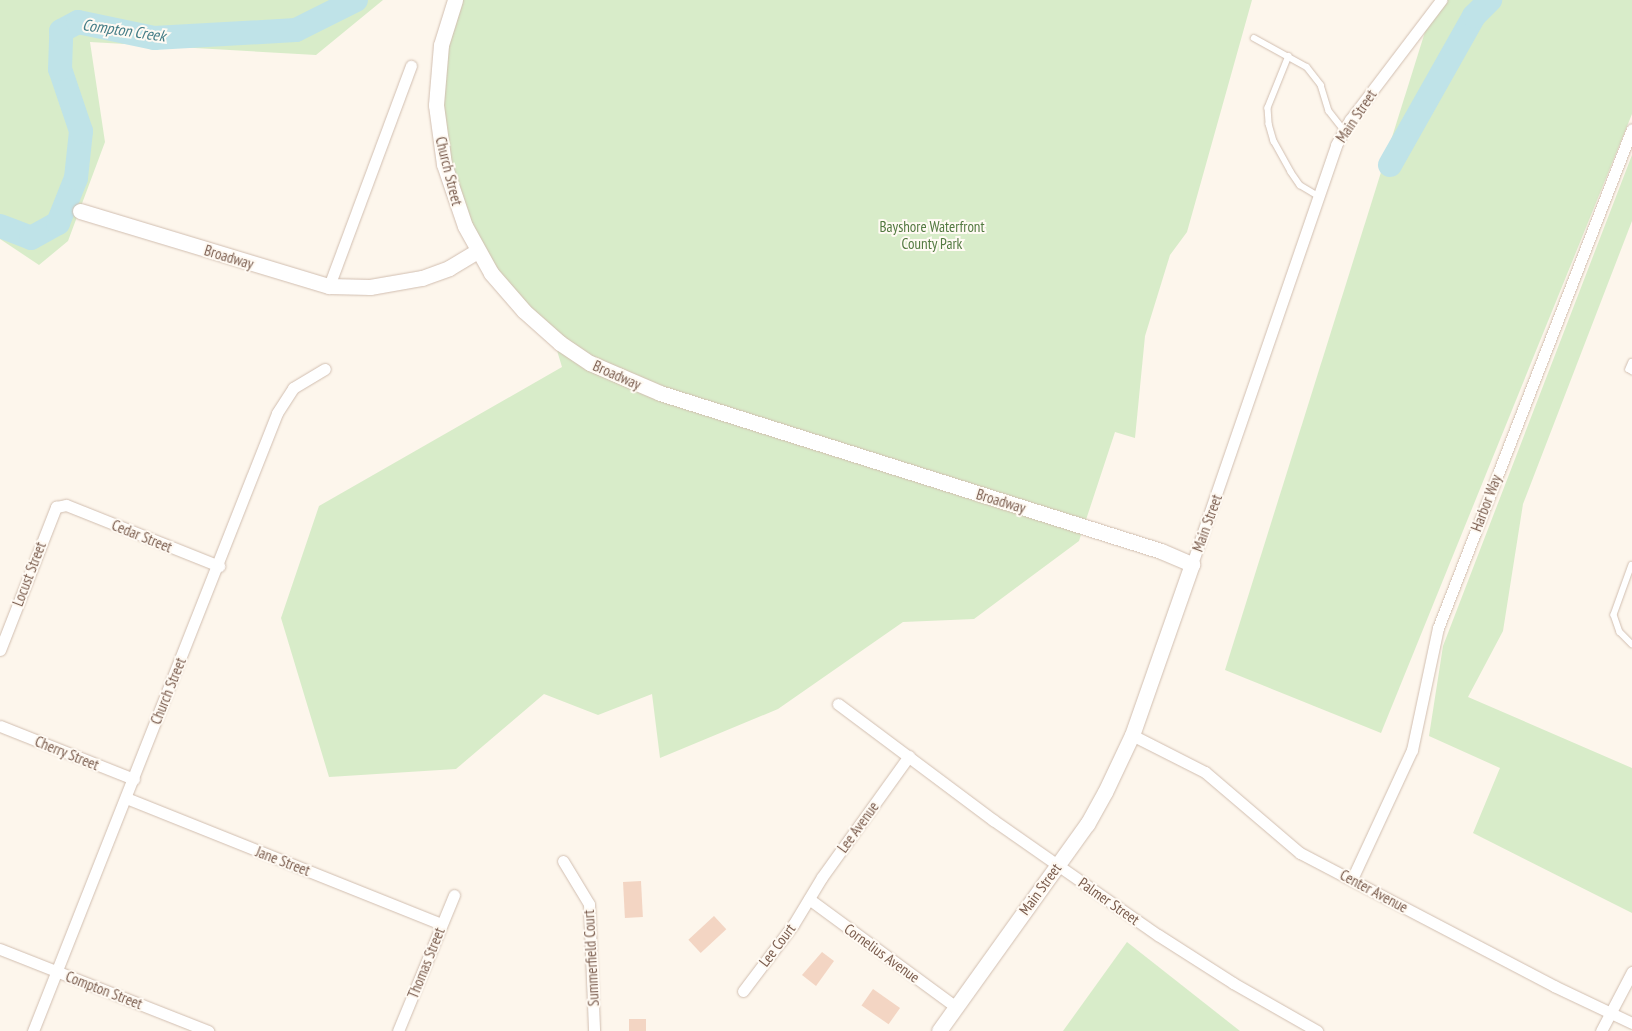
<!DOCTYPE html>
<html>
<head>
<meta charset="utf-8">
<style>
	body { margin:0 }
	#map { position:relative; width:1632px; height:1031px; overflow:hidden; background:#fdf6ec; font-family:"PT Sans Narrow",sans-serif }
	div>[style] { position:absolute }
	.green>* { inset:0; background:#d8ecc9 }
	.river>* { height:24px; margin:-12px; padding:0 12px; transform-origin:12px; border-radius:12px; background:#bfe3e8 }
	.building>* { inset:0; background:#f3d5c3; transform-origin:0 0 }
	.roads { filter:drop-shadow(0 0 1px #d1beb0) drop-shadow(0 0 1px #d1beb0) }
	.lane>* { height:5.5px; margin:-2.75px; padding:0 2.75px; transform-origin:2.75px; border-radius:2.75px; background:#fff }
	.street>* { height:11px; margin:-5.5px; padding:0 5.5px; transform-origin:5.5px; border-radius:5.5px; background:#fff }
	.secondary>* { height:15px; margin:-7.5px; padding:0 7.5px; transform-origin:7.5px; border-radius:7.5px; background:#fff }
	span { translate:-50% -50%; white-space:nowrap; text-align:center; line-height:1.15; -webkit-text-stroke:4px #fffaf3; paint-order:stroke }
	.street-label { font-size:15px; color:#7a5c4d }
	.park-label { font-size:15px; color:#537a41 }
	.water-label { font-size:16px; color:#437c86; font-style:italic }
</style>
</head>
<body>
<div id="map">
	<div class="green">
		<div style="clip-path:polygon(0 0,383px 0,316px 55px,90px 42px,105px 142px,68px 241px,39px 265px,0 239px)"></div>
		<div style="clip-path:polygon(455px 0,1252px 0,1187px 232px,1170px 255px,1145px 336px,1135px 438px,1115px 432px,1079px 541px,974px 619px,903px 622px,778px 709px,660px 758px,652px 694px,598px 715px,544px 694px,456px 769px,329px 777px,281px 618px,319px 506px,562px 367px,552px 334px,524px 311px,456px 206px,436px 105px)"></div>
		<div style="clip-path:polygon(1435px 0,1632px 0,1632px 114px,1381px 733px,1225px 670px)"></div>
		<div style="clip-path:polygon(1632px 155px,1632px 221px,1523px 504px,1503px 631px,1468px 697px,1632px 768px,1632px 913px,1473px 833px,1500px 768px,1429px 736px,1443px 646px)"></div>
		<div style="clip-path:polygon(1127px 942px,1240px 1031px,1063px 1031px)"></div>
	</div>
	<div class="river">
		<div style="left:1390px;top:165px;width:171px;rotate:-60.6deg"></div>
		<div style="left:1474px;top:16px;width:23px;rotate:-45deg"></div>
		<div style="left:0;top:226px;width:33px;rotate:21deg"></div>
		<div style="left:31px;top:238px;width:31px;rotate:-29deg"></div>
		<div style="left:58px;top:223px;width:48px;rotate:-68.2deg"></div>
		<div style="left:76px;top:178px;width:47px;rotate:-83.9deg"></div>
		<div style="left:81px;top:131px;width:65px;rotate:-108.7deg"></div>
		<div style="left:60px;top:69px;width:38px;rotate:-88deg"></div>
		<div style="left:61px;top:31px;width:19px;rotate:-28deg"></div>
		<div style="left:78px;top:22px;width:78px;rotate:11.9deg"></div>
		<div style="left:154px;top:38px;width:142px;rotate:-3.2deg"></div>
		<div style="left:296px;top:30px;width:67px;rotate:-26.6deg"></div>
	</div>
	<div class="building">
		<div style="left:641px;top:881px;width:36px;height:18px;rotate:87deg"></div>
		<div style="left:714px;top:916px;width:18px;height:35px;rotate:47deg"></div>
		<div style="clip-path:polygon(822px 952px,834px 961px,816px 986px,802px 975px)"></div>
		<div style="left:873px;top:989px;width:33px;height:20px;rotate:35deg"></div>
		<div style="left:646px;top:1019px;width:12px;height:17px;rotate:90deg"></div>
	</div>
	<div class="roads">
		<div class="lane">
			<div style="left:1254px;top:38px;width:60px;rotate:28.7deg"></div>
			<div style="left:1307px;top:67px;width:23px;rotate:52deg"></div>
			<div style="left:1321px;top:85px;width:27px;rotate:73deg"></div>
			<div style="left:1329px;top:111px;width:24px;rotate:52deg"></div>
			<div style="left:1289px;top:56px;width:56px;rotate:112deg"></div>
			<div style="left:1268px;top:108px;width:16px;rotate:86deg"></div>
			<div style="left:1269px;top:124px;width:18px;rotate:74deg"></div>
			<div style="left:1274px;top:141px;width:35px;rotate:61deg"></div>
			<div style="left:1291px;top:172px;width:16px;rotate:55deg"></div>
			<div style="left:1300px;top:185px;width:21px;rotate:31deg"></div>
			<div style="left:1632px;top:362px;width:8px;rotate:113deg"></div>
			<div style="left:1629px;top:369px;width:4px;rotate:34deg"></div>
			<div style="left:1632px;top:565px;width:53px;rotate:109.8deg"></div>
			<div style="left:1614px;top:615px;width:18px;rotate:71deg"></div>
			<div style="left:1620px;top:632px;width:17px;rotate:45deg"></div>
		</div>
		<div class="street">
			<div style="left:329px;top:286px;width:235px;rotate:-69.6deg"></div>
			<div style="left:1192px;top:564px;width:443px;rotate:-71deg"></div>
			<div style="left:1336px;top:145px;width:29px;rotate:-61deg"></div>
			<div style="left:1350px;top:120px;width:151px;rotate:-52.8deg"></div>
			<div style="left:0;top:650px;width:154px;rotate:-68.6deg"></div>
			<div style="left:56px;top:507px;width:10px;rotate:-11deg"></div>
			<div style="left:66px;top:505px;width:165px;rotate:21.7deg"></div>
			<div style="left:838px;top:704px;width:194px;rotate:36.8deg"></div>
			<div style="left:993px;top:820px;width:201px;rotate:34.9deg"></div>
			<div style="left:1158px;top:935px;width:89px;rotate:32.6deg"></div>
			<div style="left:1233px;top:983px;width:97px;rotate:29.7deg"></div>
			<div style="left:0;top:726px;width:144px;rotate:21.6deg"></div>
			<div style="left:1132px;top:735px;width:82px;rotate:26.9deg"></div>
			<div style="left:1205px;top:772px;width:125px;rotate:40.5deg"></div>
			<div style="left:1300px;top:853px;width:287px;rotate:27.6deg"></div>
			<div style="left:1554px;top:986px;width:86px;rotate:25.4deg"></div>
			<div style="left:126px;top:798px;width:339px;rotate:21.8deg"></div>
			<div style="left:563px;top:861px;width:50px;rotate:58.8deg"></div>
			<div style="left:589px;top:904px;width:127px;rotate:87.7deg"></div>
			<div style="left:1352px;top:879px;width:142px;rotate:-65.1deg"></div>
			<div style="left:1412px;top:750px;width:125px;rotate:-78deg"></div>
			<div style="left:1438px;top:628px;width:535px;rotate:-68.76deg"></div>
			<div style="left:809px;top:899px;width:182px;rotate:36.3deg"></div>
			<div style="left:0;top:949px;width:224px;rotate:21.5deg"></div>
			<div style="left:743px;top:991px;width:83px;rotate:-52.9deg"></div>
			<div style="left:793px;top:925px;width:56px;rotate:-58.9deg"></div>
			<div style="left:822px;top:877px;width:149px;rotate:-54.3deg"></div>
			<div style="left:33px;top:1031px;width:664px;rotate:-68.45deg"></div>
			<div style="left:277px;top:413px;width:30px;rotate:-57deg"></div>
			<div style="left:293px;top:388px;width:37px;rotate:-31deg"></div>
			<div style="left:398px;top:1031px;width:147px;rotate:-67.6deg"></div>
			<div style="left:1601px;top:1031px;width:67px;rotate:-62.3deg"></div>
		</div>
		<div class="secondary">
			<div style="left:455px;top:0;width:47px;rotate:107.3deg"></div>
			<div style="left:441px;top:45px;width:60px;rotate:94.8deg"></div>
			<div style="left:436px;top:105px;width:60px;rotate:82.3deg"></div>
			<div style="left:444px;top:164px;width:65px;rotate:71.3deg"></div>
			<div style="left:465px;top:226px;width:54px;rotate:61deg"></div>
			<div style="left:491px;top:273px;width:50px;rotate:49deg"></div>
			<div style="left:524px;top:311px;width:48px;rotate:41.6deg"></div>
			<div style="left:560px;top:343px;width:36px;rotate:34deg"></div>
			<div style="left:590px;top:363px;width:76px;rotate:23.2deg"></div>
			<div style="left:660px;top:393px;width:525px;rotate:17.5deg"></div>
			<div style="left:1161px;top:551px;width:34px;rotate:23deg"></div>
			<div style="left:1192px;top:564px;width:181px;rotate:109.3deg"></div>
			<div style="left:1132px;top:735px;width:63px;rotate:115.3deg"></div>
			<div style="left:1105px;top:792px;width:37px;rotate:119deg"></div>
			<div style="left:1087px;top:824px;width:254px;rotate:125.6deg"></div>
			<div style="left:80px;top:211px;width:260px;rotate:16.8deg"></div>
			<div style="left:329px;top:286px;width:41px;rotate:1.4deg"></div>
			<div style="left:370px;top:287px;width:53px;rotate:-9.8deg"></div>
			<div style="left:422px;top:278px;width:29px;rotate:-20deg"></div>
			<div style="left:449px;top:268px;width:33px;rotate:-31deg"></div>
		</div>
	</div>
	<div class="street-label">
		<span style="left:1356px;top:116px;rotate:-56deg">Main Street</span>
		<span style="left:449px;top:171px;rotate:76deg">Church Street</span>
		<span style="left:229px;top:257px;rotate:17deg">Broadway</span>
		<span style="left:617px;top:375px;rotate:24deg">Broadway</span>
		<span style="left:1001px;top:501px;rotate:17deg">Broadway</span>
		<span style="left:1486px;top:503px;rotate:-69deg">Harbor Way</span>
		<span style="left:1207px;top:523px;rotate:-70deg">Main Street</span>
		<span style="left:142px;top:536px;rotate:22deg">Cedar Street</span>
		<span style="left:29px;top:574px;rotate:-69deg">Locust Street</span>
		<span style="left:168px;top:691px;rotate:-68deg">Church Street</span>
		<span style="left:67px;top:753px;rotate:22deg">Cherry Street</span>
		<span style="left:858px;top:827px;rotate:-54deg">Lee Avenue</span>
		<span style="left:283px;top:861px;rotate:21deg">Jane Street</span>
		<span style="left:1040px;top:889px;rotate:-54deg">Main Street</span>
		<span style="left:1374px;top:891px;rotate:28deg">Center Avenue</span>
		<span style="left:1109px;top:901px;rotate:35deg">Palmer Street</span>
		<span style="left:777px;top:945px;rotate:-53deg">Lee Court</span>
		<span style="left:882px;top:953px;rotate:36deg">Cornelius Avenue</span>
		<span style="left:591px;top:958px;rotate:-93deg">Summerfield Court</span>
		<span style="left:426px;top:963px;rotate:-68deg">Thomas Street</span>
		<span style="left:104px;top:990px;rotate:21deg">Compton Street</span>
	</div>
	<div class="park-label">
		<span style="left:932px;top:235px">Bayshore Waterfront<br>County Park</span>
	</div>
	<div class="water-label">
		<span style="left:124px;top:30px;rotate:8deg">Compton Creek</span>
	</div>
</div>
</body>
</html>
